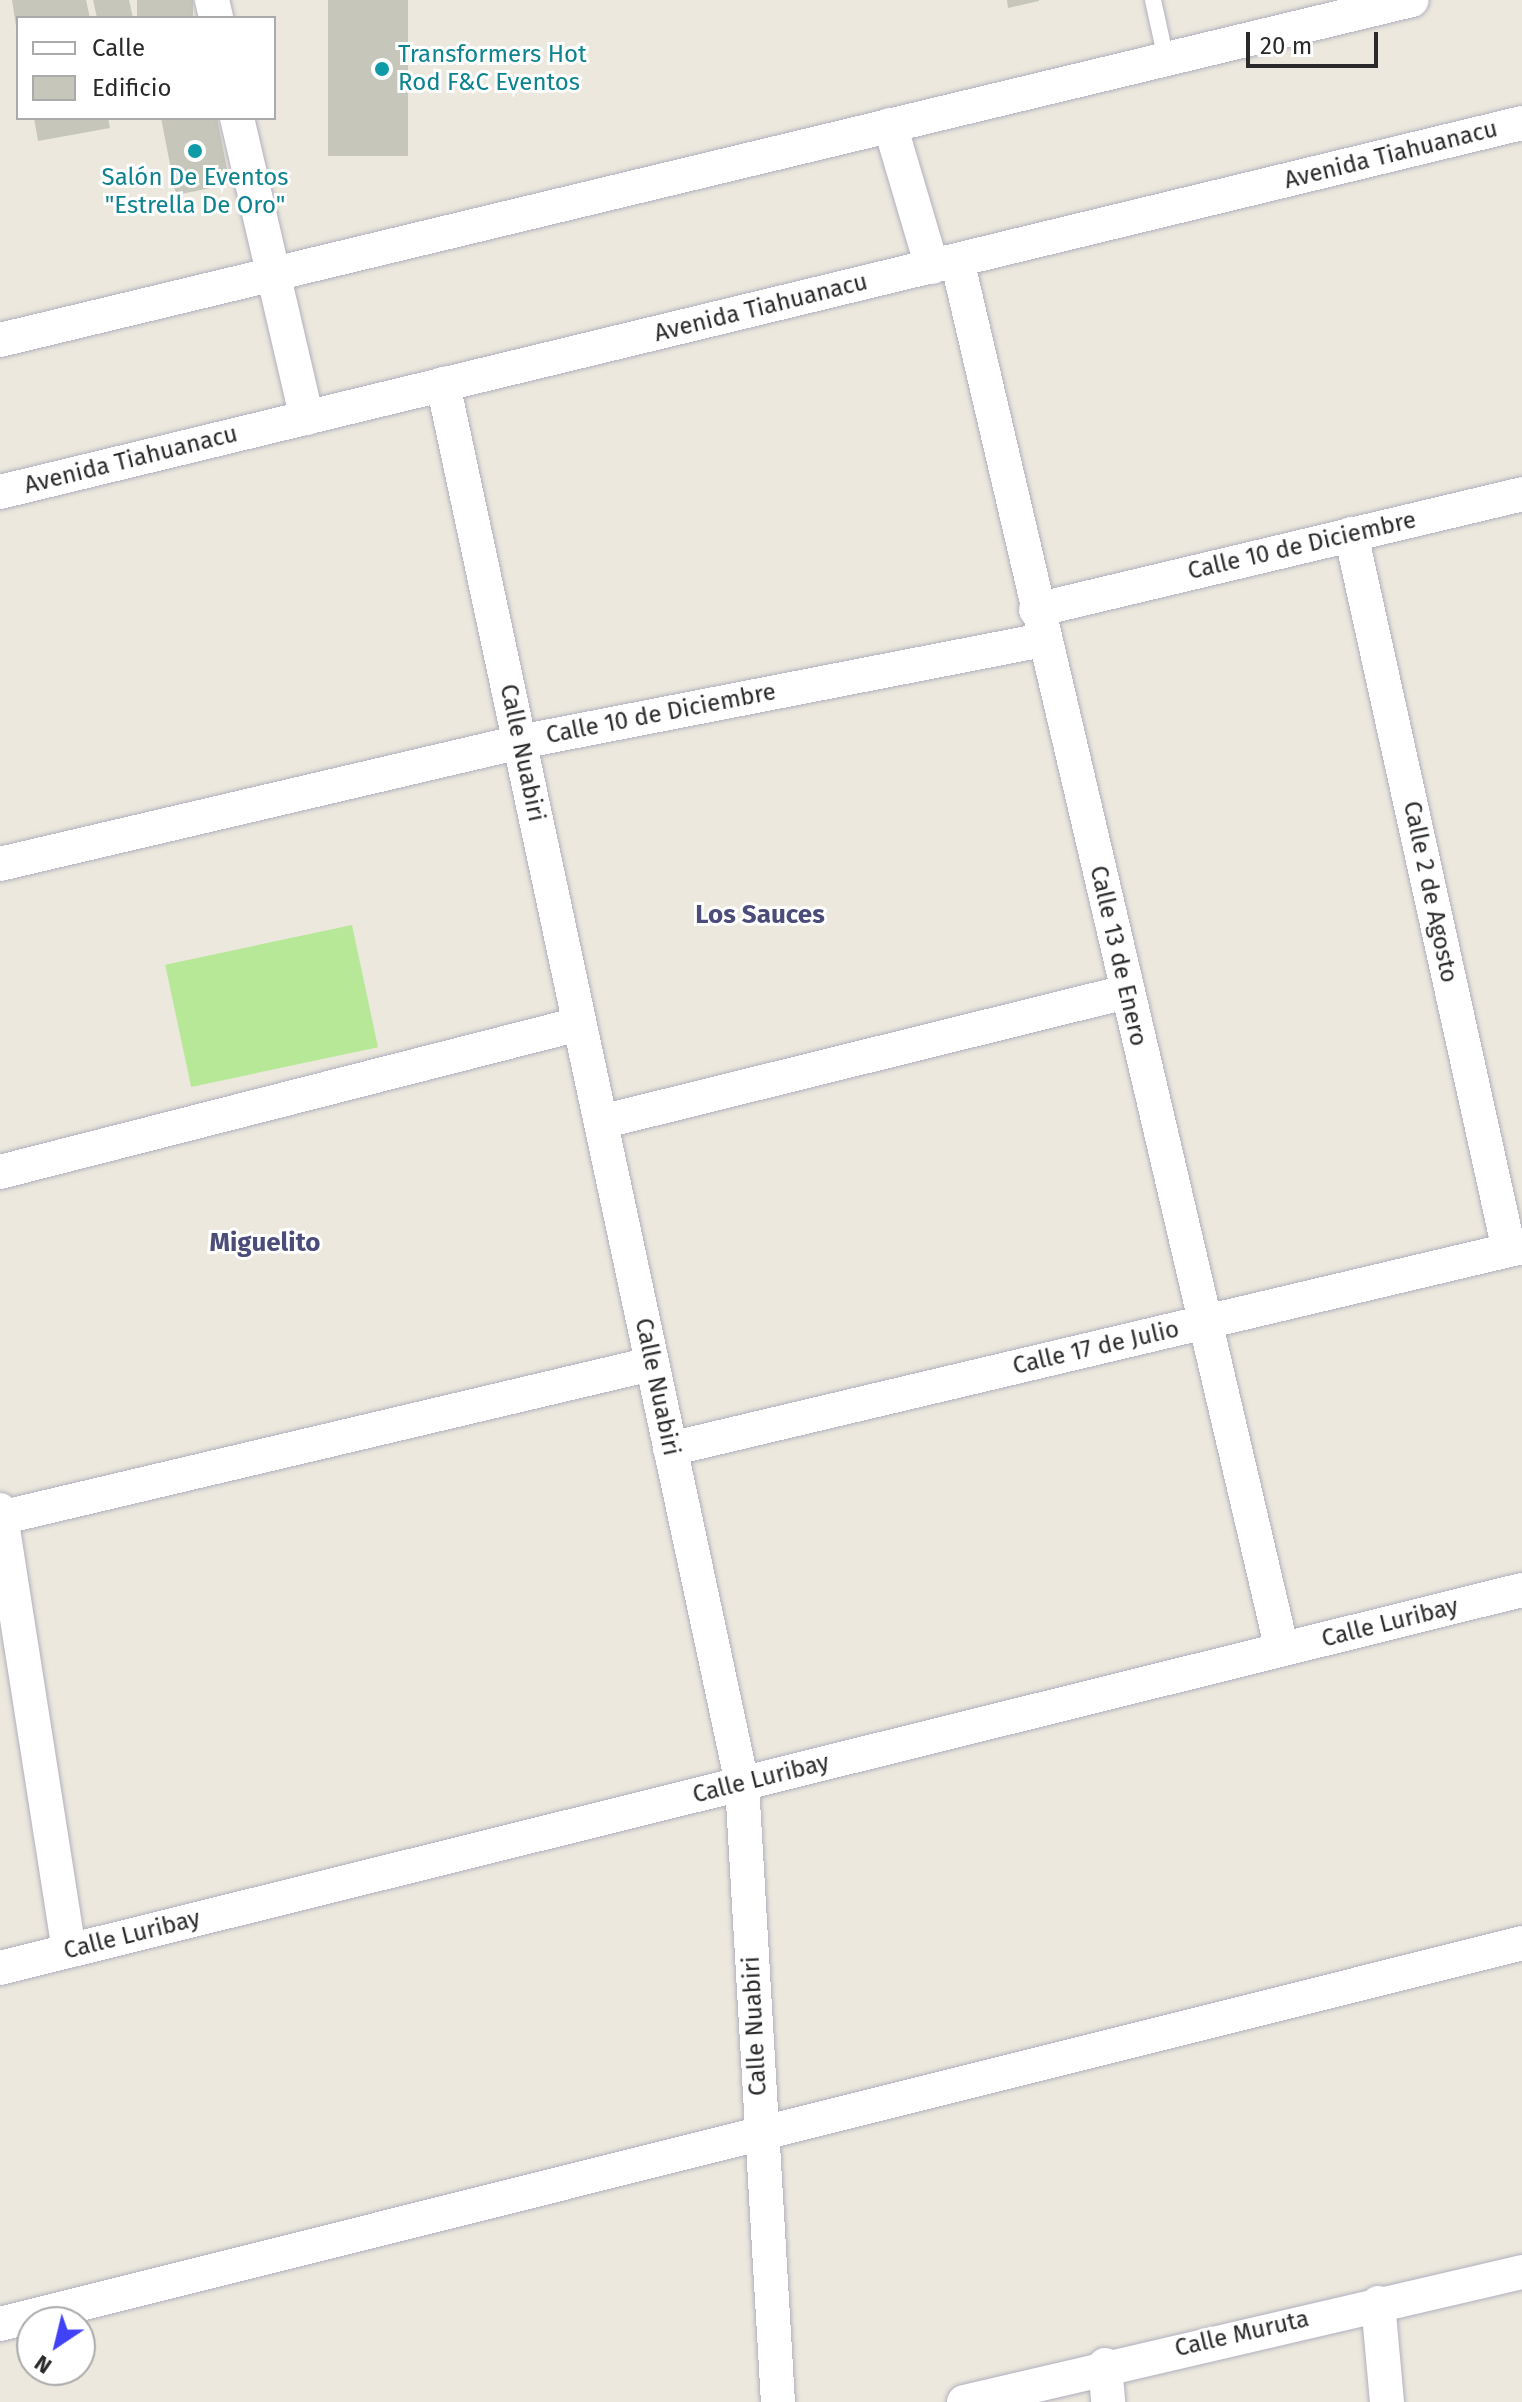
<!DOCTYPE html>
<html>
<head>
<meta charset="utf-8">
<style>
	body { margin:0 }
	#map { position:relative; width:1522px; height:2402px; overflow:hidden; background:#ece8dd; font-family:"Fira Sans",sans-serif }
	div>[style] { position:absolute }
	.pitch>* { inset:0; background:#b6e897; transform-origin:0 0 }
	.building>* { inset:0; background:#c7c6bb; transform-origin:0 0 }
	.roads { filter:drop-shadow(0 0 2px #b0b0be) drop-shadow(0 0 2px #b0b0be) }
	.service>* { height:16px; margin:-8px; padding:0 8px; transform-origin:8px; border-radius:8px; background:#fff }
	.minor>* { height:34px; margin:-17px; padding:0 17px; transform-origin:17px; border-radius:17px; background:#fff }
	.dots>* { width:22px; height:22px; translate:-50% -50%; box-sizing:border-box; border:4px solid #fff; border-radius:50% }
	span { translate:-50% -50%; white-space:nowrap; text-align:center; line-height:1.15; -webkit-text-stroke:6px #fff; paint-order:stroke }
	.culture-label { font-size:24px; color:#0d838f }
	.left { translate:0 -50%; text-align:left }
	.street-label { font-size:24px; color:#2a2a2a }
	.neighbourhood-label { font-size:26px; color:#4c4c7a; font-weight:700 }
	.legend { position:absolute; left:16px; top:16px; width:260px; height:104px; box-sizing:border-box; background:#fff; border:2px solid #aaa; margin:0; padding:10px 14px; list-style:none; font-size:24px; color:#2a2a2a }
	.legend li { display:flex; align-items:center; gap:16px; height:40px }
	.legend b { width:40px; border:2px solid #aaa }
	.north { position:absolute; left:16px; top:2306px; width:80px; height:80px; box-sizing:border-box; background:#fff; border:2px solid #aaa; border-radius:50%; rotate:215deg; font-size:22px; font-weight:700; line-height:32px; text-align:center; color:#2a2a2a }
	.north::after { content:''; display:block; margin:auto; width:28px; height:36px; background:#4141f5; clip-path:polygon(50% 0,100% 100%,50% 72%,0 100%) }
	.scale { position:absolute; left:1246px; top:32px; width:132px; height:36px; box-sizing:border-box; border:4px solid #2a2a2a; border-top:0; padding-left:10px; font-size:24px; line-height:28px; white-space:nowrap; color:#2a2a2a; -webkit-text-stroke:6px #fff; paint-order:stroke }
</style>
</head>
<body>
<div id="map">
	<div class="pitch">
		<div style="left:352px;top:925px;width:125px;height:191px;rotate:78deg"></div>
	</div>
	<div class="building">
		<div style="clip-path:polygon(12px 0,86px 0,90px 18px,18px 18px,16px 26px)"></div>
		<div style="clip-path:polygon(93px 0,129px 0,133px 18px,97px 18px)"></div>
		<div style="left:137px;top:0;width:56px;height:18px"></div>
		<div style="left:328px;top:0;width:80px;height:156px"></div>
		<div style="clip-path:polygon(1007px 0,1039px 0,1039px 1px,1008px 8px)"></div>
		<div style="clip-path:polygon(34px 118px,108px 118px,110px 128px,38px 141px)"></div>
		<div style="clip-path:polygon(161px 118px,217px 118px,230px 184px,176px 195px)"></div>
	</div>
	<div class="roads">
		<div class="service">
			<div style="left:1153px;top:0;width:60px;rotate:77.6deg"></div>
		</div>
		<div class="minor">
			<div style="left:212px;top:0;width:18px;rotate:77deg"></div>
			<div style="left:237px;top:118px;width:308px;rotate:76.9deg"></div>
			<div style="left:890px;top:125px;width:148px;rotate:73.5deg"></div>
			<div style="left:957px;top:260px;width:1427px;rotate:76.84deg"></div>
			<div style="left:0;top:340px;width:1452px;rotate:-13.54deg"></div>
			<div style="left:443px;top:384px;width:1432px;rotate:77.94deg"></div>
			<div style="left:742px;top:1784px;width:619px;rotate:86.67deg"></div>
			<div style="left:0;top:492px;width:1566px;rotate:-13.63deg"></div>
			<div style="left:1351px;top:534px;width:733px;rotate:77.56deg"></div>
			<div style="left:1036px;top:610px;width:500px;rotate:-13.4deg"></div>
			<div style="left:0;top:864px;width:534px;rotate:-13.2deg"></div>
			<div style="left:520px;top:742px;width:533px;rotate:-11.04deg"></div>
			<div style="left:601px;top:1122px;width:541px;rotate:-13.91deg"></div>
			<div style="left:0;top:1172px;width:598px;rotate:-14.34deg"></div>
			<div style="left:670px;top:1449px;width:876px;rotate:-13.34deg"></div>
			<div style="left:0;top:1510px;width:446px;rotate:81.1deg"></div>
			<div style="left:0;top:1518px;width:669px;rotate:-13.31deg"></div>
			<div style="left:0;top:1968px;width:1568px;rotate:-13.95deg"></div>
			<div style="left:1378px;top:2303px;width:99px;rotate:84.8deg"></div>
			<div style="left:0;top:2324px;width:1569px;rotate:-14.05deg"></div>
			<div style="left:1105px;top:2365px;width:37px;rotate:85deg"></div>
			<div style="left:964px;top:2402px;width:573px;rotate:-13.11deg"></div>
		</div>
	</div>
	<div class="dots">
		<div style="left:382px;top:69px;background:#0f9aa8"></div>
		<div style="left:195px;top:151px;background:#0f9aa8"></div>
	</div>
	<div class="culture-label">
		<span class="left" style="left:398px;top:69px">Transformers Hot<br>Rod F&amp;C Eventos</span>
		<span style="left:195px;top:192px">Salón De Eventos<br>"Estrella De Oro"</span>
	</div>
	<div class="street-label">
		<span style="left:1391px;top:155px;rotate:-14deg">Avenida Tiahuanacu</span>
		<span style="left:761px;top:308px;rotate:-14deg">Avenida Tiahuanacu</span>
		<span style="left:131px;top:460px;rotate:-14deg">Avenida Tiahuanacu</span>
		<span style="left:1302px;top:546px;rotate:-13deg">Calle 10 de Diciembre</span>
		<span style="left:661px;top:714px;rotate:-11deg">Calle 10 de Diciembre</span>
		<span style="left:522px;top:753px;rotate:78deg">Calle Nuabiri</span>
		<span style="left:1430px;top:892px;rotate:78deg">Calle 2 de Agosto</span>
		<span style="left:1118px;top:956px;rotate:77deg">Calle 13 de Enero</span>
		<span style="left:1096px;top:1348px;rotate:-13deg">Calle 17 de Julio</span>
		<span style="left:657px;top:1387px;rotate:78deg">Calle Nuabiri</span>
		<span style="left:1390px;top:1623px;rotate:-14deg">Calle Luribay</span>
		<span style="left:761px;top:1779px;rotate:-14deg">Calle Luribay</span>
		<span style="left:132px;top:1935px;rotate:-14deg">Calle Luribay</span>
		<span style="left:755px;top:2026px;rotate:-93deg">Calle Nuabiri</span>
		<span style="left:1242px;top:2334px;rotate:-13deg">Calle Muruta</span>
	</div>
	<div class="neighbourhood-label">
		<span style="left:760px;top:915px">Los Sauces</span>
		<span style="left:265px;top:1243px">Miguelito</span>
	</div>
	<ul class="legend">
	<li><b style="height:10px;background:#fff"></b>Calle</li>
	<li><b style="height:22px;background:#c7c6bb"></b>Edificio</li>
	</ul>
	<div class="north">N</div>
	<div class="scale">20 m</div>
</div>
</body>
</html>
